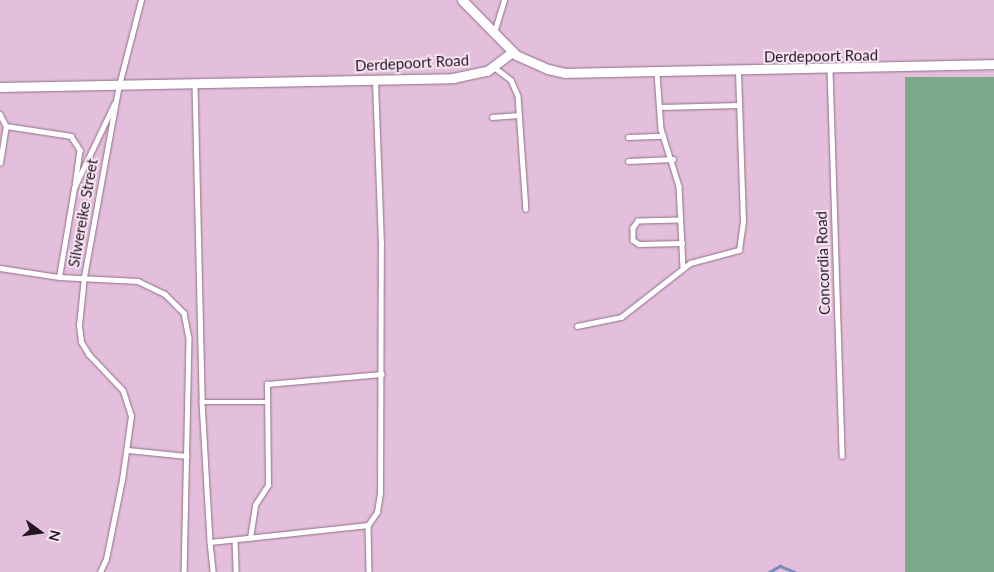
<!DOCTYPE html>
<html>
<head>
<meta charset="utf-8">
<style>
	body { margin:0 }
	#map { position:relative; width:994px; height:572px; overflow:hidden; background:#e4bfdc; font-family:Lato,sans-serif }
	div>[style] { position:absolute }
	.green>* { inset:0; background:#7da98a; transform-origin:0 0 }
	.stream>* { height:2.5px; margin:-1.25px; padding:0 1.25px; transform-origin:1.25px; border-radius:1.25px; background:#7c89c1 }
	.roads { filter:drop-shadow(0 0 1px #8f6e88) drop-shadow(0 0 1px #8f6e88) }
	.lane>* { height:4.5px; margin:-2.25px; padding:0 2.25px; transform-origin:2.25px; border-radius:2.25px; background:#fff }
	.street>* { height:9px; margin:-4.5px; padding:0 4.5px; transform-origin:4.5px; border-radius:4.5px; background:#fff }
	span { translate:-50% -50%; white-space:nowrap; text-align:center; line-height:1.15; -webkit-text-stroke:4px #f9e6f5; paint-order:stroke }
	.street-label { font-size:15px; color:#231621 }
	.north { position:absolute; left:15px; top:507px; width:50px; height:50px; -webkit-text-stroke:4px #f9e6f5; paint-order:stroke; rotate:104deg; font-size:14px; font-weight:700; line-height:20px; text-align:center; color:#231621 }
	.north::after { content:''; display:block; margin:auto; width:18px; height:22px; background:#231621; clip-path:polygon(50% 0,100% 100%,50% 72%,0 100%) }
</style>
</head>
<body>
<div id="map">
	<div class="green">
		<div style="left:994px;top:77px;width:495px;height:89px;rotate:90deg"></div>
	</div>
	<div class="stream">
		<div style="left:769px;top:572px;width:13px;rotate:-29deg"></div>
		<div style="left:780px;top:566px;width:16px;rotate:22deg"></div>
	</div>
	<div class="roads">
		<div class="lane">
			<div style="left:494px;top:33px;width:34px;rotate:-73deg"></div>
			<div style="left:494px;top:67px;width:21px;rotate:37deg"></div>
			<div style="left:511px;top:80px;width:17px;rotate:66deg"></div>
			<div style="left:518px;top:96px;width:113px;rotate:86deg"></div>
			<div style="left:830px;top:69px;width:387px;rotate:88.2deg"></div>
			<div style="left:657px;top:73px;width:56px;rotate:85.9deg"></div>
			<div style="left:661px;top:129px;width:60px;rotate:72.5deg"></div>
			<div style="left:679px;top:186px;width:82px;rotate:87.2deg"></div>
			<div style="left:195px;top:84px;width:318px;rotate:88.7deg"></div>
			<div style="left:202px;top:402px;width:140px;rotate:86.7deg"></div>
			<div style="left:210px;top:542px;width:159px;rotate:-6.1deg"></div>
			<div style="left:368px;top:525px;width:16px;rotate:-55deg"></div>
			<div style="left:377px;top:512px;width:19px;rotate:-81deg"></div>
			<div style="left:380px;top:493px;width:248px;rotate:-89.8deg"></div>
			<div style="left:381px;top:245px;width:165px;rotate:-92.1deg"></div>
			<div style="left:660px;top:107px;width:79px;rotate:-1.5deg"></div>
			<div style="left:0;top:114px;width:13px;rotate:63deg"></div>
			<div style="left:6px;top:126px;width:66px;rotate:8.7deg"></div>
			<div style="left:71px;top:136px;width:17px;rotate:57deg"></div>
			<div style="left:80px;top:150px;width:34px;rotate:98deg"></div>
			<div style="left:492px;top:117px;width:27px;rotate:-4deg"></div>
			<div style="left:628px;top:137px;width:35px;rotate:-2deg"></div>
			<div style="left:628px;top:161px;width:45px;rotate:-2.5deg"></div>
			<div style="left:0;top:163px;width:37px;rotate:-81deg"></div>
			<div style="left:680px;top:220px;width:42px;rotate:178.6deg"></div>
			<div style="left:638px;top:221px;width:9px;rotate:126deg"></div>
			<div style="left:633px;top:228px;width:12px;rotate:90deg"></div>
			<div style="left:633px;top:240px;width:7px;rotate:34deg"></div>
			<div style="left:639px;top:244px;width:43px;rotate:-1.3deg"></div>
			<div style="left:0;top:268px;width:60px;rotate:8.7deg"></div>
			<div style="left:59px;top:277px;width:79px;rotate:2.9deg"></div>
			<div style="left:138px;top:281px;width:30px;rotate:26deg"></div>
			<div style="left:165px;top:294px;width:27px;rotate:45deg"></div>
			<div style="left:184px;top:313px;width:25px;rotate:79deg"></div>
			<div style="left:189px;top:338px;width:234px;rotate:91.2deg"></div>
			<div style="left:59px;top:277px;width:90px;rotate:-80.4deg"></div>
			<div style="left:74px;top:188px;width:93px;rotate:-64.5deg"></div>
			<div style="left:577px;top:326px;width:45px;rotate:-11.6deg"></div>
			<div style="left:621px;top:317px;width:88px;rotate:-38deg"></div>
			<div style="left:690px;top:263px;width:51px;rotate:-14.9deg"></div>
			<div style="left:739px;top:250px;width:28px;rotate:-82deg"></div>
			<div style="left:743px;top:222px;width:151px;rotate:-91.9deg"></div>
			<div style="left:202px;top:402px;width:63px"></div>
			<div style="left:128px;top:450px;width:59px;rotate:5.8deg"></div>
			<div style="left:368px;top:525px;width:47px;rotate:88.8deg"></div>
			<div style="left:250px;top:538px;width:33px;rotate:-81deg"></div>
			<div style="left:255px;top:505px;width:24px;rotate:-57deg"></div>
			<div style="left:268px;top:485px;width:101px;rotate:-90.6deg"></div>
			<div style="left:267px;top:384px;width:115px;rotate:-5deg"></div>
			<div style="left:235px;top:540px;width:32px;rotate:88deg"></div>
			<div style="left:210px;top:542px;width:30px;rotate:84deg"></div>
			<div style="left:100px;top:572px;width:14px;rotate:-65deg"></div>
			<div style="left:106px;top:559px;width:81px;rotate:-78.6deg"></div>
			<div style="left:122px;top:480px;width:65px;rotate:-82deg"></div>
			<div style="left:131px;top:416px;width:26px;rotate:-108deg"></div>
			<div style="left:123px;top:391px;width:50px;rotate:-133.4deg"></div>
			<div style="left:89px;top:355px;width:15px;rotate:-122deg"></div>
			<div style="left:81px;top:342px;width:17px;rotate:-97deg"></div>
			<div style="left:79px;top:325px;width:48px;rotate:-84.1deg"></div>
			<div style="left:84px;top:277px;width:195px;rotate:-79.7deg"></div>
			<div style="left:119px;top:85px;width:88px;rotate:-75.5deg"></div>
		</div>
		<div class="street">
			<div style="left:462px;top:0;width:77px;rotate:45.5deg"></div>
			<div style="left:516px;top:55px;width:35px;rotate:24deg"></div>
			<div style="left:548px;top:69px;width:18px;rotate:13deg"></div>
			<div style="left:566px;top:73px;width:428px;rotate:-1.2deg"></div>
			<div style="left:0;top:87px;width:453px;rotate:-1.1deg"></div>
			<div style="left:453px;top:78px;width:35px;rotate:-12deg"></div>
			<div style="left:487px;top:71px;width:31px;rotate:-37deg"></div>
		</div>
	</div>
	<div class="street-label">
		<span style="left:821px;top:56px;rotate:-1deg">Derdepoort Road</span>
		<span style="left:412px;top:63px;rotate:-3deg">Derdepoort Road</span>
		<span style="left:83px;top:213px;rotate:-80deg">Silwereike Street</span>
		<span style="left:823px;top:263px;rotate:-92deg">Concordia Road</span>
	</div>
	<div class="north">N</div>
</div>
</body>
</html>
